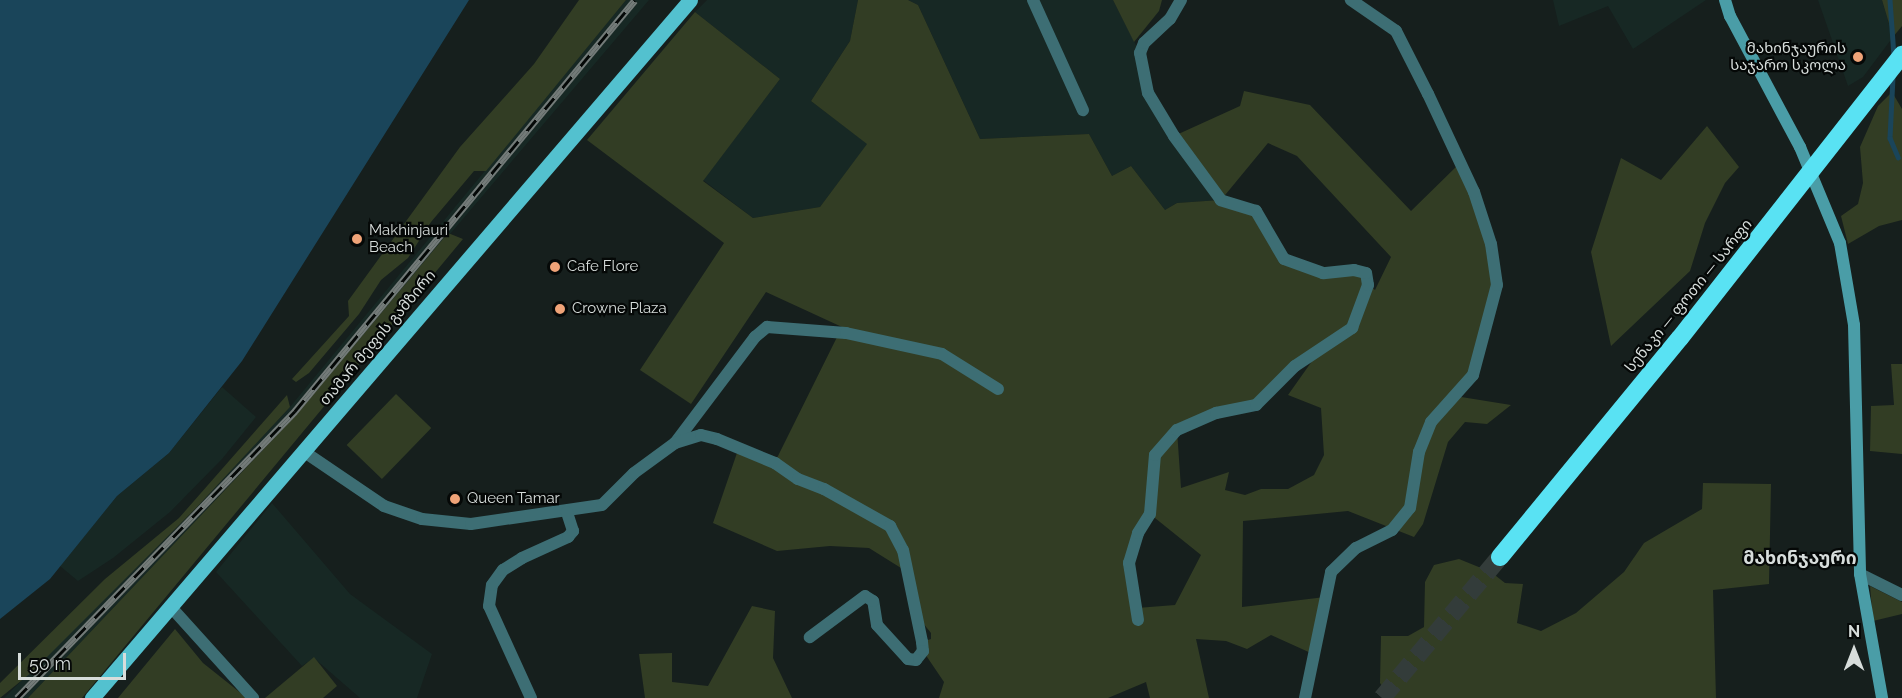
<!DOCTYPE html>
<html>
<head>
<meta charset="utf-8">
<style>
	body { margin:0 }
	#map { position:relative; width:1902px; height:698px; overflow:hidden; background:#161f1d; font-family:Raleway,"Noto Sans Georgian",sans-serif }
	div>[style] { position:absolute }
	.built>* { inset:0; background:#172824 }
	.green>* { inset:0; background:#323d24; transform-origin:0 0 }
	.water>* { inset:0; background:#1a455a }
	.stream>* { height:4.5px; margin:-2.25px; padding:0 2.25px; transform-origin:2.25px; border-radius:2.25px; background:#1a455a }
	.highway-tunnel>* { height:18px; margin-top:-9px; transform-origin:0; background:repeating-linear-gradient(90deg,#333c3a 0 18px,transparent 0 27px) }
	.street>* { height:12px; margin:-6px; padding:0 6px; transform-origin:6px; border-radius:6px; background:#3d6e74 }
	.secondary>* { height:12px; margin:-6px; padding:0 6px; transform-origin:6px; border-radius:6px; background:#4a9da7 }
	.primary>* { height:15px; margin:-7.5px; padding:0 7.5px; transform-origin:7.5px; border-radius:7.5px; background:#53c1cf }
	.highway>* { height:18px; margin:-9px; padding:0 9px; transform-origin:9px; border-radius:9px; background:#59e2f3 }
	.rail>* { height:7px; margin-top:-3.5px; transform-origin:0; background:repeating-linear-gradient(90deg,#050807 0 14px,#747b79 0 28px); box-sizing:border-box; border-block:2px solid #747b79 }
	.highway-bridge>* { height:18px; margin:-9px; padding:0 9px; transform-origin:9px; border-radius:9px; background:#59e2f3 }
	.dots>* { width:16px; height:16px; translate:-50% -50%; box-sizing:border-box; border:3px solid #050807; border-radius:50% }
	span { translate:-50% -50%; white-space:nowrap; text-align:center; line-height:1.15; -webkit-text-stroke:4.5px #050807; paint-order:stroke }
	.poi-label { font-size:15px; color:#d7dddb }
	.right { translate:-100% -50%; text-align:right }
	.left { translate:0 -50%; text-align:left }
	.street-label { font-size:15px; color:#d7dddb }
	.quarter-label { font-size:18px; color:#d7dddb; font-weight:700 }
	.north { position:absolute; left:1824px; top:620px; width:60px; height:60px; -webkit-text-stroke:4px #050807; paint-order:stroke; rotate:0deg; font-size:16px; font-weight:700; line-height:24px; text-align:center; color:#d7dddb }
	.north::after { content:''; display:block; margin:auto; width:21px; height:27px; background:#d7dddb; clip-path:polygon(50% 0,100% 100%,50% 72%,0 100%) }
	.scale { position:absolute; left:18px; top:653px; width:108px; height:27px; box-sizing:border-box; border:3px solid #d7dddb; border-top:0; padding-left:8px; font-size:18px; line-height:21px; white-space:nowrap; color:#d7dddb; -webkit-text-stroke:4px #050807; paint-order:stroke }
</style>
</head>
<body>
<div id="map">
	<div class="built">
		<div style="clip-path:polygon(626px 0,649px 0,297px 414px,28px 698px,4px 698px,196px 508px,290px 407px)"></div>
		<div style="clip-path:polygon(707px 0,858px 0,850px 41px,811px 101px,868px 144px,820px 207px,753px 218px,703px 180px,780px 79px,695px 12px)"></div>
		<div style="clip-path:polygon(908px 0,1113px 0,1140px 53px,1148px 93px,1221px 200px,1177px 203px,1165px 210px,1131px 166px,1112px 176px,1089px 134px,980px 139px,918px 5px)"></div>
		<div style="clip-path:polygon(1553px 0,1706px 0,1633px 49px,1608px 6px,1559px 26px)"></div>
		<div style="clip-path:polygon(1818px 0,1882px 0,1893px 37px,1863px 77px,1848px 86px)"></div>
		<div style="clip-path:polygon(222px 387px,256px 417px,222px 459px,170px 512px,113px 558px,78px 581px,60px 566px,117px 496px,169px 453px)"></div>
		<div style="clip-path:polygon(272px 503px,350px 594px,432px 654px,417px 698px,360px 698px,314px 658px,302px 666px,216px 572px)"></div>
	</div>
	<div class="green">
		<div style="clip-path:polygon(579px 0,626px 0,486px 171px,474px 171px,431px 222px,408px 258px,381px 280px,359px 314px,309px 373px,296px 382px,292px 379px,349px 316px,348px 301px,460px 147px,534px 64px)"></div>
		<div style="clip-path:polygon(evenodd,858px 0,908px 0,918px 5px,980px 139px,1089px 134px,1112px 176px,1131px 166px,1165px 210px,1177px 203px,1220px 200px,1174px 136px,1240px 106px,1244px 91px,1310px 105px,1411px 211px,1459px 164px,1474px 192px,1497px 285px,1473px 375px,1455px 396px,1511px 405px,1487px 424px,1465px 422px,1448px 442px,1423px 524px,1414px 537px,1348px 511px,1243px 521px,1242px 607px,1325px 597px,1313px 654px,1271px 635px,1247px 649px,1226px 641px,1196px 639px,1209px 698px,1150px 698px,1146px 682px,1108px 698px,939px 698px,944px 682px,923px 651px,922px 642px,931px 639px,931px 633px,914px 612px,901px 568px,869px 548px,830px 546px,777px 551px,713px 523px,739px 447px,775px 462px,842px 327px,766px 292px,691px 404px,640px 370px,724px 243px,587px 140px,695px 12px,780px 79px,703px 181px,753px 218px,820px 207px,867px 144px,811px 101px,850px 41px,858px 0,1268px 143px,1297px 156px,1391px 257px,1375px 290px,1354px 270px,1304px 270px,1284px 259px,1256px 211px,1221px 200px,1268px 143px,858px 0,1322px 347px,1288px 395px,1321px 408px,1324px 455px,1314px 475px,1288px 489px,1261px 489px,1245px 495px,1225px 490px,1229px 472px,1181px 488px,1177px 430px,1256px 405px,1322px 347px,858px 0,1150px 514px,1201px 555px,1175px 605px,1137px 608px,1129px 563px,1150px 514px)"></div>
		<div style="clip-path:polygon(1113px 0,1162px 0,1159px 11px,1134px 42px)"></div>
		<div style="clip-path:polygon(1882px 0,1902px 0,1902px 26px,1893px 37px)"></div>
		<div style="clip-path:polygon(1892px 92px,1902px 109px,1902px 220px,1879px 226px,1848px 244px,1841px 216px,1858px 204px,1863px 183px,1860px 147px,1878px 106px)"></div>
		<div style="clip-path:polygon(1707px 126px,1739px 167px,1725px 183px,1705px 223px,1690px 271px,1611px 346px,1591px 252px,1621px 158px,1661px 180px)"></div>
		<div style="clip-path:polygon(448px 233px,463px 239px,82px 698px,28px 698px,297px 414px)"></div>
		<div style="clip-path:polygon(1891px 364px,1902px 364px,1902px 454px,1870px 451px,1871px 406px,1894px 405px)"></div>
		<div style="left:396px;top:394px;width:49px;height:71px;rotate:44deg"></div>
		<div style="clip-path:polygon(287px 395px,290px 407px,196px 508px,32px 672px,0 698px,0 683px,105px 579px,179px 518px)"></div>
		<div style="clip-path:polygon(1703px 483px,1771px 484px,1769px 584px,1713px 590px,1716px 698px,1390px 698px,1380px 683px,1381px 636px,1408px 636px,1424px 627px,1425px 582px,1434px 565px,1459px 559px,1491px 572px,1505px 583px,1523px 584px,1517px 623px,1541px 631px,1576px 613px,1624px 572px,1644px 543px,1702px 509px)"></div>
		<div style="clip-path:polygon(1870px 586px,1902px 602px,1902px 614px,1873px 621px)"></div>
		<div style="clip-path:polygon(752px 606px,775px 611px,773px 658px,792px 698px,645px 698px,639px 654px,672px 653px,672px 682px,708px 686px)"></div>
		<div style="clip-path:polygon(175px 629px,203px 663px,247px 698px,118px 698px)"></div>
		<div style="clip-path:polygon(314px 657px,337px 686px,323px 698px,265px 698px)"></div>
	</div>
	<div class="water">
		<div style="clip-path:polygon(0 0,469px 0,242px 361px,169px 453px,117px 496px,50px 579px,0 619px)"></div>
	</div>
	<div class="stream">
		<div style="left:1890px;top:0;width:56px;rotate:85.9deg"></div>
		<div style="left:1893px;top:77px;width:61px;rotate:92.8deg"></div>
		<div style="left:1890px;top:138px;width:21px;rotate:67deg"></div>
	</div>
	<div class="highway-tunnel">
		<div style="left:1382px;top:698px;width:184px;rotate:-50.1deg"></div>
	</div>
	<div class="street">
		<div style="left:1033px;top:0;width:121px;rotate:65.6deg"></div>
		<div style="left:675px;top:443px;width:133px;rotate:-53deg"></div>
		<div style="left:755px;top:337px;width:16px;rotate:-40deg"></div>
		<div style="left:767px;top:327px;width:79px;rotate:4.3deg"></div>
		<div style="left:846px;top:333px;width:98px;rotate:12.3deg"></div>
		<div style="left:942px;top:354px;width:66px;rotate:32deg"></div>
		<div style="left:306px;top:453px;width:94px;rotate:34.2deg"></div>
		<div style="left:384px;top:506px;width:40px;rotate:18.9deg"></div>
		<div style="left:422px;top:519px;width:49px;rotate:5.8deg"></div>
		<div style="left:471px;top:524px;width:132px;rotate:-8.3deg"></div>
		<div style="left:602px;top:505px;width:45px;rotate:-45deg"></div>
		<div style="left:634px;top:473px;width:51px;rotate:-36.2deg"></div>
		<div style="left:675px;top:443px;width:27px;rotate:-17deg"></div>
		<div style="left:701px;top:435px;width:16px;rotate:14deg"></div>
		<div style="left:717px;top:439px;width:63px;rotate:22.5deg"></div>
		<div style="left:775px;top:463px;width:28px;rotate:35deg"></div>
		<div style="left:798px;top:479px;width:28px;rotate:21deg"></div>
		<div style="left:824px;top:489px;width:76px;rotate:29.3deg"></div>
		<div style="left:890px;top:526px;width:27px;rotate:62deg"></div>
		<div style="left:903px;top:550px;width:94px;rotate:78.3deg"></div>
		<div style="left:922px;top:642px;width:9px;rotate:84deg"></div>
		<div style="left:923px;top:651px;width:11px;rotate:128deg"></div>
		<div style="left:916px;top:660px;width:8px;rotate:-173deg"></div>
		<div style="left:908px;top:659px;width:46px;rotate:-132.4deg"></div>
		<div style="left:877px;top:625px;width:24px;rotate:-99deg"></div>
		<div style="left:873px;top:601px;width:9px;rotate:-148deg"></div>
		<div style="left:865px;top:596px;width:69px;rotate:143.3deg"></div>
		<div style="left:1860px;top:574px;width:47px;rotate:26.6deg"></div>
		<div style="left:170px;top:606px;width:124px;rotate:47.9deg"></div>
		<div style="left:1138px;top:620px;width:58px;rotate:-99deg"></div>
		<div style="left:1129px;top:563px;width:31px;rotate:-73deg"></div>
		<div style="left:1138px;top:533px;width:22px;rotate:-58deg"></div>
		<div style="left:1150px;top:514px;width:59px;rotate:-85.2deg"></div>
		<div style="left:1155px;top:455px;width:33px;rotate:-49deg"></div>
		<div style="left:1177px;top:430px;width:43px;rotate:-23.6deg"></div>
		<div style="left:1216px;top:413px;width:41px;rotate:-11.3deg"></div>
		<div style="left:1256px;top:405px;width:55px;rotate:-45deg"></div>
		<div style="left:1295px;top:366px;width:69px;rotate:-33.7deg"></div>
		<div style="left:1352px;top:328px;width:46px;rotate:-69.6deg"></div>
		<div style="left:1368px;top:285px;width:12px;rotate:-99deg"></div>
		<div style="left:1366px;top:273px;width:12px;rotate:-166deg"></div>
		<div style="left:1354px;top:270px;width:31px;rotate:174deg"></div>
		<div style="left:1323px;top:273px;width:41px;rotate:-160.3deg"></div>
		<div style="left:1284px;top:259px;width:56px;rotate:-120.3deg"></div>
		<div style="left:1256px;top:211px;width:37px;rotate:-163deg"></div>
		<div style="left:1221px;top:200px;width:79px;rotate:-126.3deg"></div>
		<div style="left:1174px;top:136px;width:50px;rotate:-121.2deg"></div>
		<div style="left:1148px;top:93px;width:41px;rotate:-101.3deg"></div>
		<div style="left:1140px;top:53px;width:11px;rotate:-68deg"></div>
		<div style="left:1144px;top:43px;width:35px;rotate:-43deg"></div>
		<div style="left:1170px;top:19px;width:22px;rotate:-60deg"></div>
		<div style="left:531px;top:698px;width:101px;rotate:-114.5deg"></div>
		<div style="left:489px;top:606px;width:21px;rotate:-82deg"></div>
		<div style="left:492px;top:585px;width:19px;rotate:-54deg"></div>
		<div style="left:503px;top:570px;width:22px;rotate:-32deg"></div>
		<div style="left:522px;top:558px;width:51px;rotate:-24.5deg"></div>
		<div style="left:568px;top:537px;width:8px;rotate:-50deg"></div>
		<div style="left:573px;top:531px;width:20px;rotate:-108deg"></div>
		<div style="left:1305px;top:698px;width:129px;rotate:-78.3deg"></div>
		<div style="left:1331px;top:572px;width:35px;rotate:-44deg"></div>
		<div style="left:1356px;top:548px;width:40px;rotate:-26.6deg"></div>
		<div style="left:1392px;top:530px;width:28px;rotate:-51deg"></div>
		<div style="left:1410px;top:508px;width:57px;rotate:-80.9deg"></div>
		<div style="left:1419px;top:452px;width:32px;rotate:-68deg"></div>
		<div style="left:1431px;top:422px;width:63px;rotate:-48.2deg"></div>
		<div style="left:1473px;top:375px;width:93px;rotate:-75.1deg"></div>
		<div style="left:1497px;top:285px;width:41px;rotate:-98.3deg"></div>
		<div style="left:1491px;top:244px;width:55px;rotate:-108.1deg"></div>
		<div style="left:1474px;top:192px;width:108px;rotate:-115.1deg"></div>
		<div style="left:1428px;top:94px;width:71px;rotate:-116.9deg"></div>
		<div style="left:1396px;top:31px;width:55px;rotate:-145.4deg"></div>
	</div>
	<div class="secondary">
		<div style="left:1725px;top:0;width:17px;rotate:73deg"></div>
		<div style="left:1730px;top:16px;width:149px;rotate:61.9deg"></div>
		<div style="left:1800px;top:147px;width:104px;rotate:67.4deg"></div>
		<div style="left:1840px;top:243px;width:83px;rotate:80.3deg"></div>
		<div style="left:1854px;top:325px;width:249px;rotate:88.6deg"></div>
		<div style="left:1860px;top:574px;width:126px;rotate:79.9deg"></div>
	</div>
	<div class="primary">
		<div style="left:92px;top:698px;width:919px;rotate:-49.41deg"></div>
	</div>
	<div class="highway">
		<div style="left:1500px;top:557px;width:283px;rotate:-50.6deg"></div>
	</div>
	<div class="rail">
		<div style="left:17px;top:698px;width:400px;rotate:-45.9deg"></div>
		<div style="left:295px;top:411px;width:533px;rotate:-50.4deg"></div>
	</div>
	<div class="highway-bridge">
		<div style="left:1680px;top:338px;width:360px;rotate:-51.9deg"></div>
	</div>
	<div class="dots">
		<div style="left:1858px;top:57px;background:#efa378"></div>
		<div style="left:357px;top:239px;background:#efa378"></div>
		<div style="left:555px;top:267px;background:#efa378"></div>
		<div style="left:560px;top:309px;background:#efa378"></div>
		<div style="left:455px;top:499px;background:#efa378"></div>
	</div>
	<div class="poi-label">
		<span class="right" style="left:1846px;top:57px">მახინჯაურის<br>საჯარო სკოლა</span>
		<span class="left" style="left:369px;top:239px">Makhinjauri<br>Beach</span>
		<span class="left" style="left:567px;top:267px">Cafe Flore</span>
		<span class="left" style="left:572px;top:309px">Crowne Plaza</span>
		<span class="left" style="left:467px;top:499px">Queen Tamar</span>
	</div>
	<div class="street-label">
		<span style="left:1689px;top:296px;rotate:-51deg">სენაკი — ფოთი — სარფი</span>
		<span style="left:378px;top:338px;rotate:-50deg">თამარ მეფის გამზირი</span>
	</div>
	<div class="quarter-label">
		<span style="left:1800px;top:558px">მახინჯაური</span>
	</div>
	<div class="north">N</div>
	<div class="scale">50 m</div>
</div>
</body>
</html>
